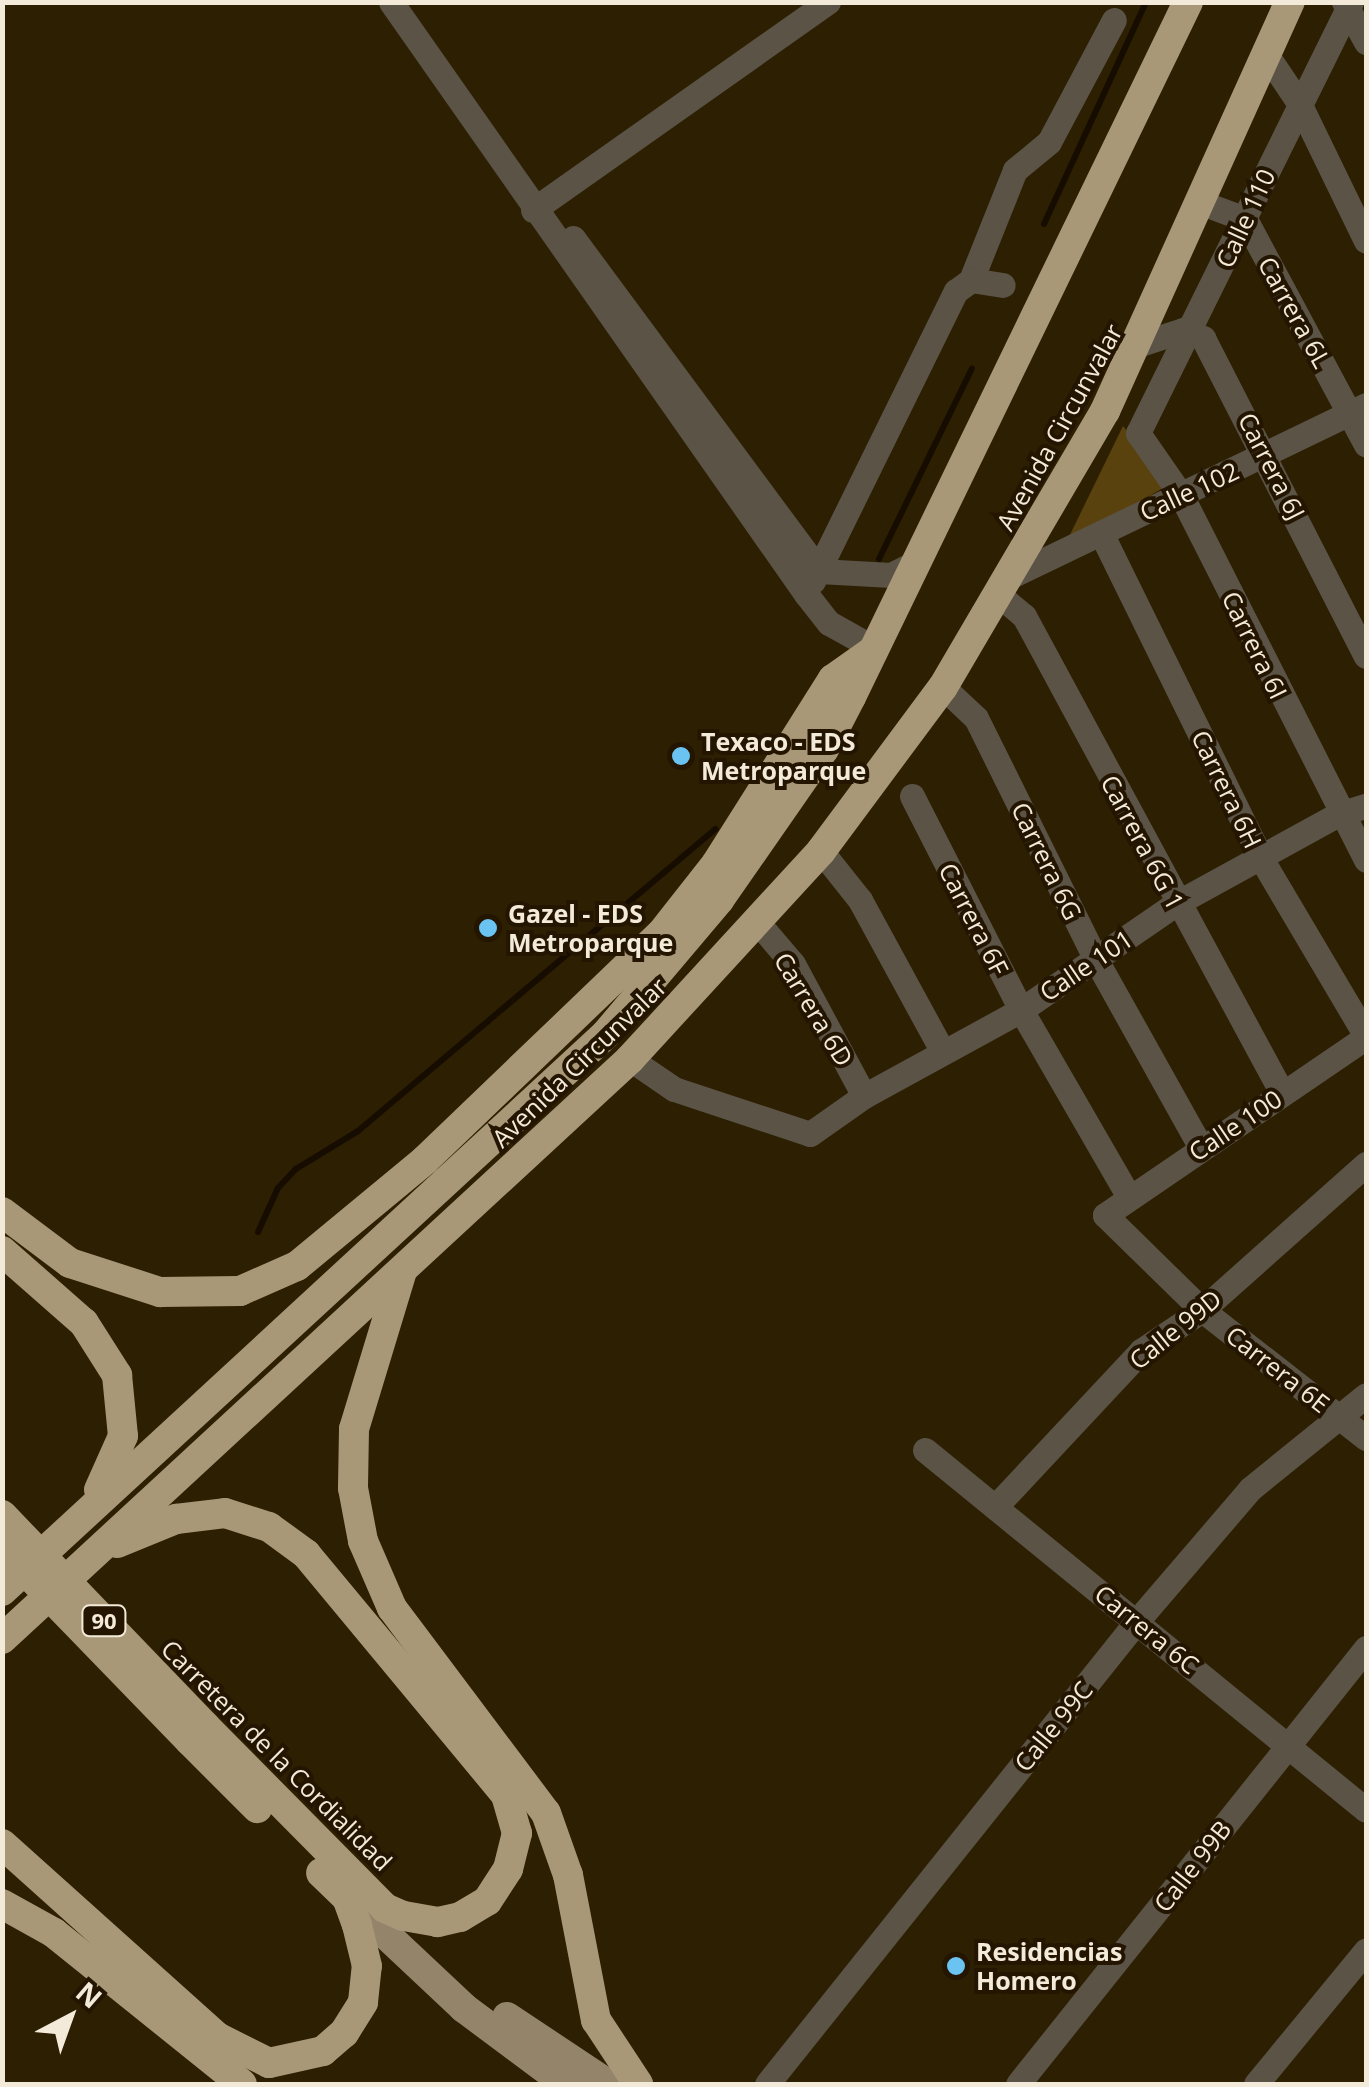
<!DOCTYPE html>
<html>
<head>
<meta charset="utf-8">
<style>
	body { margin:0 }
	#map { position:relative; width:1369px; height:2087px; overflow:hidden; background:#2d1f02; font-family:"Open Sans",sans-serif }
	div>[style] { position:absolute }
	.green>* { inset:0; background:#59420e }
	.stream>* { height:6px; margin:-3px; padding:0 3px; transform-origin:3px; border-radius:3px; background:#160c00 }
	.minor>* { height:25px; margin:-12.5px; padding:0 12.5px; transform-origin:12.5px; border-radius:12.5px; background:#5a5346 }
	.major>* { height:30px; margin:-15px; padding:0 15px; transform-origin:15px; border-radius:15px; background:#93846a }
	.highway>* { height:30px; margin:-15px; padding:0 15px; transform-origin:15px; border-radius:15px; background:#a99878 }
	.highway-bridge>* { height:30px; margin:-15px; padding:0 15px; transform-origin:15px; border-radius:15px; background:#a99878 }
	.dots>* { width:28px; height:28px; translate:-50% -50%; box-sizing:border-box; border:5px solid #231500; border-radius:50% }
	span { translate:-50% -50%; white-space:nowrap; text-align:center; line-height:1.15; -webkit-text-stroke:8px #231500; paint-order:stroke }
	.shield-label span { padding:2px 8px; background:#231500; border:2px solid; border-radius:8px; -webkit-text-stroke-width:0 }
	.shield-label { font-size:22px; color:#f3ead9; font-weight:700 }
	.street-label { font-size:25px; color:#f3ead9 }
	.poi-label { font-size:25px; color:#f3ead9; font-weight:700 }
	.left { translate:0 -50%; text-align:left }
	.frame { position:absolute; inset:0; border:5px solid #f3ead9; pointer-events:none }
	.north { position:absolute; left:20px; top:1967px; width:100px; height:100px; -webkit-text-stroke:8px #231500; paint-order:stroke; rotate:41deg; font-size:28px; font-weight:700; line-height:40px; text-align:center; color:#f3ead9 }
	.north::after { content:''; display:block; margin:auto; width:35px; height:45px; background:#f3ead9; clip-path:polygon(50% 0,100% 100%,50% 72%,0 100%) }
</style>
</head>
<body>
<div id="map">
	<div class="green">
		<div style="clip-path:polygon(1123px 426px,1168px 485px,1064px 547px)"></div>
	</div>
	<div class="stream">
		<div style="left:1044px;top:224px;width:244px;rotate:-65.3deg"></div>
		<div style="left:879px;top:559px;width:212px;rotate:-64deg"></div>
		<div style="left:258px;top:1232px;width:48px;rotate:-65.6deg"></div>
		<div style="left:278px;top:1188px;width:26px;rotate:-47deg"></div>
		<div style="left:296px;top:1169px;width:73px;rotate:-31.5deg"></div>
		<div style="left:358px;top:1131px;width:468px;rotate:-40.2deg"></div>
	</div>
	<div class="minor">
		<div style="left:391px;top:2px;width:723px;rotate:54.97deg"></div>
		<div style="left:806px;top:594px;width:37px;rotate:52deg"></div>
		<div style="left:829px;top:623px;width:51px;rotate:29.1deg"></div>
		<div style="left:1344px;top:2px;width:46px;rotate:61.2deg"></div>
		<div style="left:1351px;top:2px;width:481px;rotate:116.3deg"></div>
		<div style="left:1138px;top:433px;width:75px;rotate:55.3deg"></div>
		<div style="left:1181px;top:495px;width:409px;rotate:63.1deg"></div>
		<div style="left:1266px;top:54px;width:59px;rotate:56deg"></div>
		<div style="left:1299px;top:103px;width:153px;rotate:64.1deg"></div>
		<div style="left:1202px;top:203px;width:46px;rotate:20.4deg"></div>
		<div style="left:1245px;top:219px;width:256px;rotate:61.8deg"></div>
		<div style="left:533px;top:210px;width:361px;rotate:-35.2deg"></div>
		<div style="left:573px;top:238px;width:414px;rotate:53.5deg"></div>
		<div style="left:819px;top:571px;width:72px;rotate:3.2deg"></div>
		<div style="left:891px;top:575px;width:28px;rotate:-27deg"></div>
		<div style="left:971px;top:280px;width:118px;rotate:-68.2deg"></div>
		<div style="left:1015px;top:170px;width:44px;rotate:-39.5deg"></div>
		<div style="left:1049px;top:142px;width:138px;rotate:-62deg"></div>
		<div style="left:1140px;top:344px;width:45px;rotate:-18deg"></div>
		<div style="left:1183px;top:330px;width:22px;rotate:22deg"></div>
		<div style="left:1203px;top:338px;width:357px;rotate:62.9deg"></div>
		<div style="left:1101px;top:533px;width:364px;rotate:63.8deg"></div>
		<div style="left:1262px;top:860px;width:204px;rotate:59.4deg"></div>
		<div style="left:1011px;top:576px;width:394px;rotate:-25.7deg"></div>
		<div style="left:813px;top:581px;width:323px;rotate:-63.8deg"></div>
		<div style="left:956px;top:291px;width:19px;rotate:-36deg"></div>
		<div style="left:971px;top:280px;width:32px;rotate:9deg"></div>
		<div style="left:1000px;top:596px;width:31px;rotate:40deg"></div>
		<div style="left:1024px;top:616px;width:542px;rotate:61.59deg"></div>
		<div style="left:943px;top:687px;width:45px;rotate:43.2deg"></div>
		<div style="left:976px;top:718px;width:268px;rotate:63.6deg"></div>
		<div style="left:1095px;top:958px;width:218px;rotate:60.8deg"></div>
		<div style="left:912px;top:796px;width:240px;rotate:63deg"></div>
		<div style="left:1021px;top:1010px;width:216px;rotate:60deg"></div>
		<div style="left:821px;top:851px;width:63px;rotate:51.5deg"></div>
		<div style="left:860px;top:900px;width:173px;rotate:61.4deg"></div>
		<div style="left:759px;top:924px;width:52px;rotate:49.6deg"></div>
		<div style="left:793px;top:964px;width:150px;rotate:61.7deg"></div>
		<div style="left:1366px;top:1037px;width:316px;rotate:145.7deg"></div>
		<div style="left:1105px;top:1215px;width:136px;rotate:44.4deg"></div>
		<div style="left:1202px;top:1310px;width:208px;rotate:38deg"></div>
		<div style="left:630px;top:1059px;width:53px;rotate:34.3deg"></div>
		<div style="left:674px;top:1089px;width:143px;rotate:18.3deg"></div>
		<div style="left:810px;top:1134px;width:66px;rotate:-35.1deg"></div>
		<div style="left:864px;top:1096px;width:179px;rotate:-28.7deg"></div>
		<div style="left:1021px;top:1010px;width:187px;rotate:-34.5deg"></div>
		<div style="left:1175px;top:904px;width:187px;rotate:-28.8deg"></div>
		<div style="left:1339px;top:814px;width:28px;rotate:-17deg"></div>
		<div style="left:925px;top:1450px;width:569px;rotate:39.23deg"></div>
		<div style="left:995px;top:1507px;width:214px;rotate:-46.9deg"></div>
		<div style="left:1141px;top:1351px;width:73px;rotate:-33.9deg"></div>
		<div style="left:1202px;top:1310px;width:220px;rotate:-41.7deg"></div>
		<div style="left:767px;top:2084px;width:593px;rotate:-51.37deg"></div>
		<div style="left:1137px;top:1621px;width:174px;rotate:-49.4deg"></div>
		<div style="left:1250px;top:1489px;width:149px;rotate:-39deg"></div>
		<div style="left:1018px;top:2084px;width:558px;rotate:-51.4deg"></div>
		<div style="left:1256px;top:2084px;width:173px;rotate:-50.6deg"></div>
	</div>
	<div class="major">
		<div style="left:347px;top:1898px;width:161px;rotate:43.2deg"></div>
		<div style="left:464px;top:2008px;width:127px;rotate:36.7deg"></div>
		<div style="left:507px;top:2017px;width:121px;rotate:33.6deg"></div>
	</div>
	<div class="highway">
		<div style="left:2px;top:1212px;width:85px;rotate:36.9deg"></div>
		<div style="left:70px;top:1263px;width:95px;rotate:17.9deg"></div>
		<div style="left:160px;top:1292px;width:80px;rotate:-0.7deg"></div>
		<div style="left:240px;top:1291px;width:62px;rotate:-23.7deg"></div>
		<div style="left:297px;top:1266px;width:166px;rotate:-39.6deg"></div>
		<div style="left:425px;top:1160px;width:327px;rotate:-43.8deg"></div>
		<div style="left:661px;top:934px;width:89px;rotate:-51.8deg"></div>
		<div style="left:716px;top:864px;width:219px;rotate:-57.7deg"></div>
		<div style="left:833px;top:679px;width:45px;rotate:-35.1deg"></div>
		<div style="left:2px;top:1251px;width:109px;rotate:41.3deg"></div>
		<div style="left:84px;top:1323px;width:62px;rotate:57.6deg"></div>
		<div style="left:117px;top:1375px;width:61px;rotate:84.4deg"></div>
		<div style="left:123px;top:1436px;width:59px;rotate:114deg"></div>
		<div style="left:402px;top:1271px;width:165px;rotate:106.9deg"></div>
		<div style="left:354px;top:1429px;width:59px;rotate:91deg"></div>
		<div style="left:353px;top:1488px;width:54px;rotate:79.3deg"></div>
		<div style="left:363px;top:1541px;width:73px;rotate:66.6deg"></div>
		<div style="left:392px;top:1608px;width:256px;rotate:53.1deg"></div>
		<div style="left:546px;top:1813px;width:66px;rotate:70.5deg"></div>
		<div style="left:568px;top:1875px;width:148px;rotate:79.1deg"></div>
		<div style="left:596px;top:2020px;width:77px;rotate:56.7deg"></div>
		<div style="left:117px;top:1543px;width:64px;rotate:-22.1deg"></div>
		<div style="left:176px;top:1519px;width:49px;rotate:-7deg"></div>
		<div style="left:225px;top:1513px;width:46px;rotate:17.7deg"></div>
		<div style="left:269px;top:1527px;width:46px;rotate:36.1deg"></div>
		<div style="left:306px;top:1554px;width:313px;rotate:50.3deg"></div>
		<div style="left:506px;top:1795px;width:40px;rotate:74deg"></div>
		<div style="left:517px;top:1833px;width:37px;rotate:104deg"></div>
		<div style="left:508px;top:1869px;width:38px;rotate:123deg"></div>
		<div style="left:487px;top:1901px;width:31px;rotate:149deg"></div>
		<div style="left:460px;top:1917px;width:23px;rotate:167deg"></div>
		<div style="left:438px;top:1922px;width:36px;rotate:-170deg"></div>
		<div style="left:403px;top:1916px;width:20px;rotate:-156deg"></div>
		<div style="left:385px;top:1908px;width:256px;rotate:-134.7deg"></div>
		<div style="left:2px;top:1591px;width:820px;rotate:-42.68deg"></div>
		<div style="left:605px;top:1035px;width:177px;rotate:-49.8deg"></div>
		<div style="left:719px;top:900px;width:184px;rotate:-55.2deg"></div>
		<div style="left:824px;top:749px;width:59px;rotate:-62.6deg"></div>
		<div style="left:851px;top:697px;width:772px;rotate:-64.13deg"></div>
		<div style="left:2px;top:1639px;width:855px;rotate:-42.72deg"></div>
		<div style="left:630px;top:1059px;width:282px;rotate:-47.4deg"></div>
		<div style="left:821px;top:851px;width:204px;rotate:-53.4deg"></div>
		<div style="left:943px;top:687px;width:320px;rotate:-59.6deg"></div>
		<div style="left:1105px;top:411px;width:449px;rotate:-65.7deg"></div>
		<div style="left:190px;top:1741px;width:95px;rotate:45deg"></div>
		<div style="left:2px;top:1844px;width:289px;rotate:41.9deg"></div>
		<div style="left:217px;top:2037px;width:58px;rotate:26.6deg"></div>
		<div style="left:269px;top:2063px;width:55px;rotate:-12.5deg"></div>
		<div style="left:323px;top:2051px;width:28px;rotate:-41deg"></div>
		<div style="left:344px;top:2033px;width:36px;rotate:-58deg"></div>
		<div style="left:363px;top:2002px;width:36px;rotate:-84deg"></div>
		<div style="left:367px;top:1966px;width:42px;rotate:-103.7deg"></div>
		<div style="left:357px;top:1925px;width:29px;rotate:-110deg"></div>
		<div style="left:347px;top:1898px;width:36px;rotate:-136deg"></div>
		<div style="left:2px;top:1904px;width:60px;rotate:29.1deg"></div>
		<div style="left:54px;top:1933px;width:241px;rotate:38.8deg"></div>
	</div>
	<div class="highway-bridge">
		<div style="left:2px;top:1515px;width:293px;rotate:46.1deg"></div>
		<div style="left:2px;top:1547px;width:270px;rotate:45.9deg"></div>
	</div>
	<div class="dots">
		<div style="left:681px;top:756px;background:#6bc3f2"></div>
		<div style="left:488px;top:928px;background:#6bc3f2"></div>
		<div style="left:956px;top:1966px;background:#6bc3f2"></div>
	</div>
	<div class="shield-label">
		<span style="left:104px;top:1621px">90</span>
	</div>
	<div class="street-label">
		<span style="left:1245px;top:218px;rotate:-65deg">Calle 110</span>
		<span style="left:1295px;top:312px;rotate:61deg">Carrera 6L</span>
		<span style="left:1059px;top:427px;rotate:-61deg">Avenida Circunvalar</span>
		<span style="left:1272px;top:466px;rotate:63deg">Carrera 6J</span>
		<span style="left:1189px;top:491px;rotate:-25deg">Calle 102</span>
		<span style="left:1255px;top:645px;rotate:64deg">Carrera 6I</span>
		<span style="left:1227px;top:789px;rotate:64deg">Carrera 6H</span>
		<span style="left:1143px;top:842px;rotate:62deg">Carrera 6G 1</span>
		<span style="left:1047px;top:861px;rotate:64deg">Carrera 6G</span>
		<span style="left:974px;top:919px;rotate:63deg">Carrera 6F</span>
		<span style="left:1086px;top:965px;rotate:-34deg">Calle 101</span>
		<span style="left:814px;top:1009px;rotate:59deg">Carrera 6D</span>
		<span style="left:579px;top:1062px;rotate:-44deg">Avenida Circunvalar</span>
		<span style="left:1235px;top:1125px;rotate:-34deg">Calle 100</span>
		<span style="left:1175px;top:1329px;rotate:-39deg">Calle 99D</span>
		<span style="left:1278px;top:1369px;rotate:38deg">Carrera 6E</span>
		<span style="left:1147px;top:1629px;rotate:39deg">Carrera 6C</span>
		<span style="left:1053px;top:1726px;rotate:-51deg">Calle 99C</span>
		<span style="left:277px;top:1755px;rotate:45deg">Carretera de la Cordialidad</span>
		<span style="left:1192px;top:1866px;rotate:-52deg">Calle 99B</span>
	</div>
	<div class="poi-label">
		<span class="left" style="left:701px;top:756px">Texaco - EDS<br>Metroparque</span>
		<span class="left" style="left:508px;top:928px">Gazel - EDS<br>Metroparque</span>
		<span class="left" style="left:976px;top:1966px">Residencias<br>Homero</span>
	</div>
	<div class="frame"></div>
	<div class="north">N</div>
</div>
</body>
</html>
